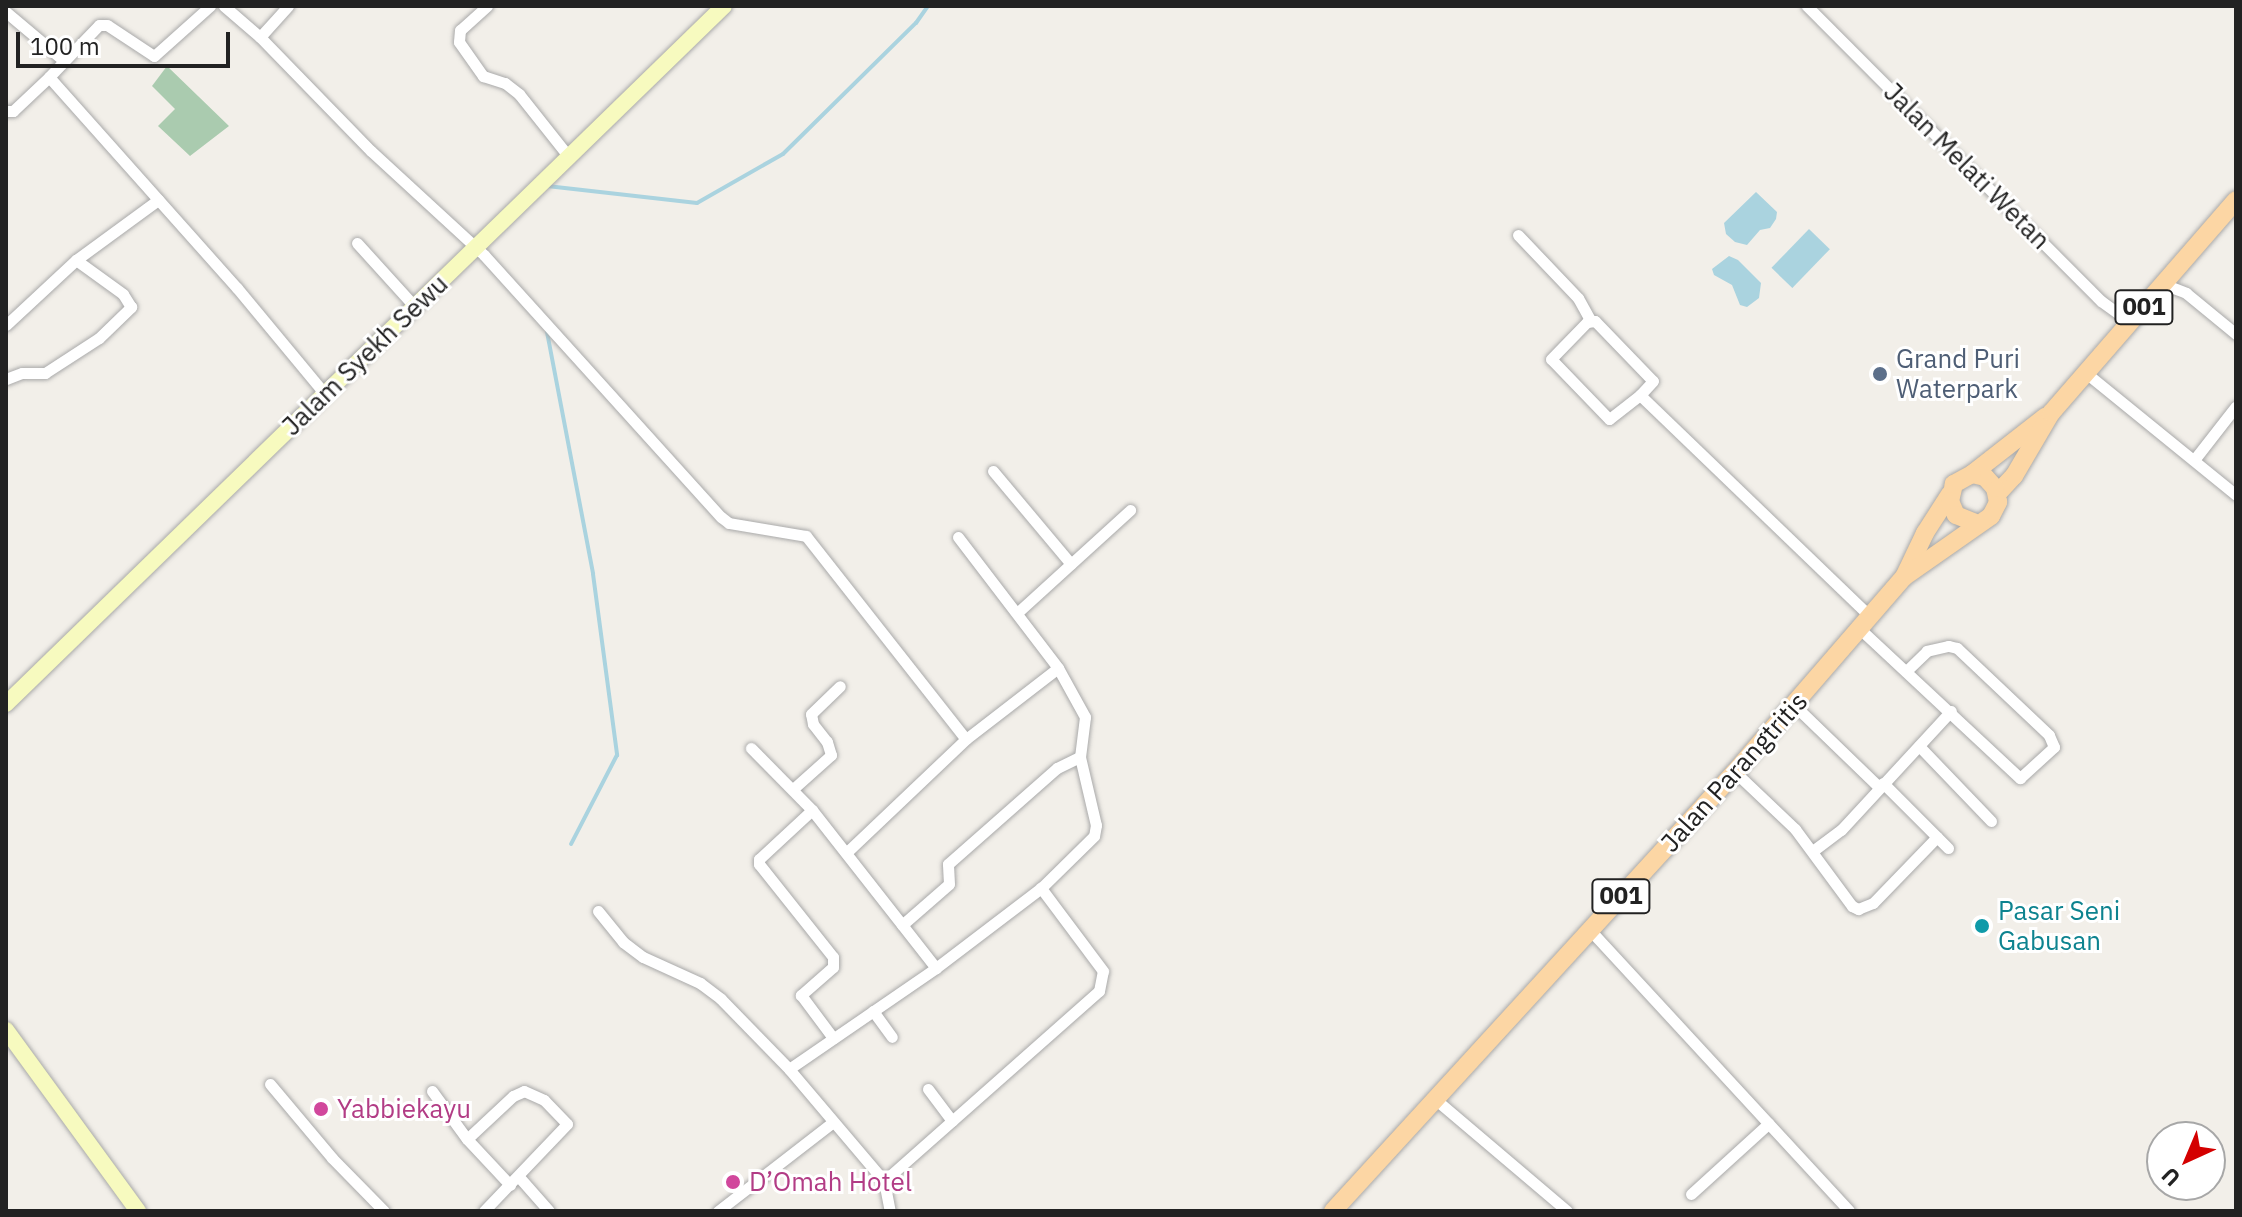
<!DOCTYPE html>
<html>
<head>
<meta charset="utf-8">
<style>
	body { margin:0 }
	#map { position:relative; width:2242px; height:1217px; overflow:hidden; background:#f2efe9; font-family:"IBM Plex Sans",sans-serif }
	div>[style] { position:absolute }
	.cemetery>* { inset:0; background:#aacbaf }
	.water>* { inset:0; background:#aad3df; transform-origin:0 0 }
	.stream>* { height:4px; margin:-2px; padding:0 2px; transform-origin:2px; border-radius:2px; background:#aad3df }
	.roads { filter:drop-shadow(0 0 2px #a9a9a9) drop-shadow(0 0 2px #a9a9a9) }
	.street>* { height:11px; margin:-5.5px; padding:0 5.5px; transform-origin:5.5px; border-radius:5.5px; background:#fff }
	.secondary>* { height:16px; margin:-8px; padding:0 8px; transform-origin:8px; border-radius:8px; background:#f7fabf }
	.primary>* { height:18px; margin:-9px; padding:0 9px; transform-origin:9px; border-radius:9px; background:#fcd6a4 }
	.dots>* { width:22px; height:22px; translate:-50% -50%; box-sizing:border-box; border:4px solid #fff; border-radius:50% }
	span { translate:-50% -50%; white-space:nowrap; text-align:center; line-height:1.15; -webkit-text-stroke:6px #fff; paint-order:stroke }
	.shield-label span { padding:2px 6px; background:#fff; border:2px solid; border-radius:6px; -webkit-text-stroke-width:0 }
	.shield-label { font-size:24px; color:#222; font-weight:700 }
	.street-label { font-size:26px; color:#222 }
	.service-label { font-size:26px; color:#4e5e75 }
	.left { translate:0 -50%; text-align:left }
	.culture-label { font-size:26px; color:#0d838f }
	.hotel-label { font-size:26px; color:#b23c85 }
	.frame { position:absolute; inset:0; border:8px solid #222; pointer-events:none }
	.north { position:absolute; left:2146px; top:1121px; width:80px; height:80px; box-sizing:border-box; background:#fff; border:2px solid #a7a7a7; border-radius:50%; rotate:224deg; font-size:22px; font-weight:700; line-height:32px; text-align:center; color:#222 }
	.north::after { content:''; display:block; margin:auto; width:28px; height:36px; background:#d40000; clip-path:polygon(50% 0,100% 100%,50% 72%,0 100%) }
	.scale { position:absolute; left:16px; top:32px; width:214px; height:36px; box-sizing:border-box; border:4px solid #222; border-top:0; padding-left:10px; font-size:24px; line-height:28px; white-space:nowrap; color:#222; -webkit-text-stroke:6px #fff; paint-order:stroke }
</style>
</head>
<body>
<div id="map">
	<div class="cemetery">
		<div style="clip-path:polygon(167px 66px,229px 126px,190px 156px,158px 126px,175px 109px,152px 86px)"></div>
	</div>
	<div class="water">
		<div style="clip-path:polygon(1756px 192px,1777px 212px,1776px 219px,1770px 228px,1760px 230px,1747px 245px,1735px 242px,1726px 234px,1724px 223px)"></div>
		<div style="left:1809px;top:229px;width:29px;height:54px;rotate:44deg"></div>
		<div style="clip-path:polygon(1729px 256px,1738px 260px,1761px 283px,1759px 298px,1747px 307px,1740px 305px,1732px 285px,1714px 275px,1712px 269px)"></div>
	</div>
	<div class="stream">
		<div style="left:547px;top:186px;width:151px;rotate:6.5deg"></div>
		<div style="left:697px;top:203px;width:99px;rotate:-29.7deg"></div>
		<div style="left:783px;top:154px;width:187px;rotate:-44.6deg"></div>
		<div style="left:916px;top:23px;width:21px;rotate:-55deg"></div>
		<div style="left:547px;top:332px;width:246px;rotate:79.2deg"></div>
		<div style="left:593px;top:574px;width:183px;rotate:82.4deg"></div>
		<div style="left:617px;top:755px;width:100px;rotate:117.3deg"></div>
	</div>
	<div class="roads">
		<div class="street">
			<div style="left:210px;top:6px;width:75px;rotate:138.2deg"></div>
			<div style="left:154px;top:56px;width:56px;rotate:-146.6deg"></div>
			<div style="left:107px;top:25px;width:8px;rotate:180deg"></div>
			<div style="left:99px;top:25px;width:72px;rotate:133.9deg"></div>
			<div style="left:49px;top:77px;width:283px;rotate:48.3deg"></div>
			<div style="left:237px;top:288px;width:138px;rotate:50.3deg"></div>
			<div style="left:224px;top:6px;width:48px;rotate:40.7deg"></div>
			<div style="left:260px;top:37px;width:159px;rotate:45.8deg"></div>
			<div style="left:371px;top:151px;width:154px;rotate:42.6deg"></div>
			<div style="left:484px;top:255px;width:353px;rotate:47.9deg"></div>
			<div style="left:721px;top:517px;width:10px;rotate:37deg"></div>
			<div style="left:729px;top:523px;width:78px;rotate:9.6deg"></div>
			<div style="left:806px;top:536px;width:258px;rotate:51.8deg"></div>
			<div style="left:487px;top:6px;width:36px;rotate:138deg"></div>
			<div style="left:460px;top:30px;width:12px;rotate:95deg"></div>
			<div style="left:459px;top:42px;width:42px;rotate:54.8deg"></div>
			<div style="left:483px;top:76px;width:23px;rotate:18deg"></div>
			<div style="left:505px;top:83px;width:18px;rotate:38deg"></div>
			<div style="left:519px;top:94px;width:80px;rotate:51.6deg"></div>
			<div style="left:1807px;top:6px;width:416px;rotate:45.1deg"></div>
			<div style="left:2101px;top:301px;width:36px;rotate:36deg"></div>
			<div style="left:6px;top:12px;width:75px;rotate:40.1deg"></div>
			<div style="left:260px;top:37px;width:42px;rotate:-47.9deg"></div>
			<div style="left:6px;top:111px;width:7px"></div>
			<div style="left:13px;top:111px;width:50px;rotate:-43.4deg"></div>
			<div style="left:1518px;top:235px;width:87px;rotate:46.4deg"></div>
			<div style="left:1578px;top:298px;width:26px;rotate:61deg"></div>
			<div style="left:357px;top:243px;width:86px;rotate:47.8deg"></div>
			<div style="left:2163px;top:284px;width:25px;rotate:21deg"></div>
			<div style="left:2186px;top:293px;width:65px;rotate:39.4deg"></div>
			<div style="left:6px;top:325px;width:96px;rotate:-42.9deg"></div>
			<div style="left:76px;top:260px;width:102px;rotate:-36.2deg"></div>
			<div style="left:2086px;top:373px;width:193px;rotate:39.1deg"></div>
			<div style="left:6px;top:379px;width:17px;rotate:-21deg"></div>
			<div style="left:22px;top:373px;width:23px"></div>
			<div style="left:45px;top:373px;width:64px;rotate:-32.9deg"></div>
			<div style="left:99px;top:338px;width:45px;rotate:-44.1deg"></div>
			<div style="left:131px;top:307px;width:15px;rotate:-122deg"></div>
			<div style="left:123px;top:294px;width:58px;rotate:-144.1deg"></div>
			<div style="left:1640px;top:395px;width:39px;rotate:142deg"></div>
			<div style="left:1609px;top:419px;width:83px;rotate:-134deg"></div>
			<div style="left:1551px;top:359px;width:52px;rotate:-45.8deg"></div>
			<div style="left:1587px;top:322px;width:8px;rotate:-7deg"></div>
			<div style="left:1595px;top:321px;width:83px;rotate:46deg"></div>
			<div style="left:1653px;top:381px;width:19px;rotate:133deg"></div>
			<div style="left:1640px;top:395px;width:320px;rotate:43.9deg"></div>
			<div style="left:2194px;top:460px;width:68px;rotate:-52.1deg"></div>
			<div style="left:993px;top:471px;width:121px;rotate:50deg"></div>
			<div style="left:958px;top:537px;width:165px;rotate:52.6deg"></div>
			<div style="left:1017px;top:613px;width:153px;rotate:-42.3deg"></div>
			<div style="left:1860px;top:629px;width:219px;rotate:43deg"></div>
			<div style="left:2020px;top:778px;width:46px;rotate:-42.4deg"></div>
			<div style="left:2054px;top:747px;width:13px;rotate:-113deg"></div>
			<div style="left:2049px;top:735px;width:127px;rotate:-136.6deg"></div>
			<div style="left:1957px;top:648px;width:9px;rotate:-167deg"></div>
			<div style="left:1948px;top:646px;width:22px;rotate:167deg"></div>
			<div style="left:1927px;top:651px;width:29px;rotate:136deg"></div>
			<div style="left:1794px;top:705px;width:118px;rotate:44deg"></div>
			<div style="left:1919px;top:746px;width:104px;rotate:46.2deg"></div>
			<div style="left:751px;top:748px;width:87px;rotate:45.5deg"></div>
			<div style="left:812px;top:810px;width:201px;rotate:51.9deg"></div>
			<div style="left:936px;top:968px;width:178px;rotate:145.5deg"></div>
			<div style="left:1735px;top:772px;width:83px;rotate:43.5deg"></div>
			<div style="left:1795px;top:829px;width:96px;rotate:53.5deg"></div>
			<div style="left:1852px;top:906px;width:7px;rotate:27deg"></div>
			<div style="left:1858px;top:909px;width:16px;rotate:-22deg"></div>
			<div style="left:1873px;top:903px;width:92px;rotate:-45.9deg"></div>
			<div style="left:1883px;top:783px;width:92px;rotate:45deg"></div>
			<div style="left:793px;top:789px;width:51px;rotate:-41.8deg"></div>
			<div style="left:831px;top:755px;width:14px;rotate:-107deg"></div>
			<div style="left:827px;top:742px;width:23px;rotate:-128deg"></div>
			<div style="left:813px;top:724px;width:10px;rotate:-101deg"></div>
			<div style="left:811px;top:714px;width:40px;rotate:-44deg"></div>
			<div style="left:812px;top:810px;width:72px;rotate:137.2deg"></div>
			<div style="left:759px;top:859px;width:5px;rotate:90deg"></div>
			<div style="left:759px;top:864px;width:119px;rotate:51.5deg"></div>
			<div style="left:833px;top:957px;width:10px;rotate:90deg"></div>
			<div style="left:833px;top:967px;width:43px;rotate:138.8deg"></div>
			<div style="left:801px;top:995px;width:54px;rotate:53.3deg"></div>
			<div style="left:1814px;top:850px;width:34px;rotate:-37deg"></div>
			<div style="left:1841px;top:830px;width:162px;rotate:-47.3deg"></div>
			<div style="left:847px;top:852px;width:164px;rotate:-43.5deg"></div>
			<div style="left:966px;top:739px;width:116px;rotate:-37.7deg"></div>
			<div style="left:1058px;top:668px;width:56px;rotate:61.1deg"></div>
			<div style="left:1085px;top:717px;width:40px;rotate:97.1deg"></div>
			<div style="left:1080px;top:757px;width:70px;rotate:76.8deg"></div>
			<div style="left:1096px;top:825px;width:11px;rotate:100deg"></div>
			<div style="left:1094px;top:836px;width:74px;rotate:135.5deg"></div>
			<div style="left:1041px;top:888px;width:132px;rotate:142.7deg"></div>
			<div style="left:598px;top:911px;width:40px;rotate:51deg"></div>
			<div style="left:623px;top:942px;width:25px;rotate:37deg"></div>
			<div style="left:643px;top:957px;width:63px;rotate:24.5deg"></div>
			<div style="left:700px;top:983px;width:26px;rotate:37deg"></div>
			<div style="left:721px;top:999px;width:98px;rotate:45.8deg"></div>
			<div style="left:789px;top:1069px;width:147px;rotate:49.7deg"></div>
			<div style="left:884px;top:1181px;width:31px;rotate:79deg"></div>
			<div style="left:902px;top:925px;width:62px;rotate:-41.1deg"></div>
			<div style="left:949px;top:884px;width:20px;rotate:-93deg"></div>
			<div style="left:948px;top:864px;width:145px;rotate:-41.4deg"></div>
			<div style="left:1057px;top:768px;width:25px;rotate:-26deg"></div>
			<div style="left:1590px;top:930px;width:382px;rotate:47.3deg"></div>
			<div style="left:873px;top:1011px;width:32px;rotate:54deg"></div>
			<div style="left:270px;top:1084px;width:97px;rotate:50deg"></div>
			<div style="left:332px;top:1158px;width:74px;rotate:45.5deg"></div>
			<div style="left:928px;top:1089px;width:40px;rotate:53deg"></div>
			<div style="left:432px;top:1091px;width:59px;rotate:53.9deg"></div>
			<div style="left:467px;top:1139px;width:63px;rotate:46.9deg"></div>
			<div style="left:1435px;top:1099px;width:173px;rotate:40.3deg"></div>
			<div style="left:467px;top:1139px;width:63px;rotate:-43.1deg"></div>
			<div style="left:513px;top:1096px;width:12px;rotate:-24deg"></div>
			<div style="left:524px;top:1091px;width:22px;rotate:24deg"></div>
			<div style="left:544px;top:1100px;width:33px;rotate:46deg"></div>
			<div style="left:567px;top:1124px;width:120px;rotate:133.7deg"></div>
			<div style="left:519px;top:1177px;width:45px;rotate:48.6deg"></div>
			<div style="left:884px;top:1181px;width:287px;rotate:-41.5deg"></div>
			<div style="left:1099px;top:991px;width:20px;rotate:-79deg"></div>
			<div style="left:1103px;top:971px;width:104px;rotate:-126.8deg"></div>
			<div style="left:1691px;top:1194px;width:105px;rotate:-42.3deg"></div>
			<div style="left:718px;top:1211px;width:144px;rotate:-37.7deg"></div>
		</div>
		<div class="secondary">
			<div style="left:6px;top:704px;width:1001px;rotate:-44.19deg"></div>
			<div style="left:6px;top:1030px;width:224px;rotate:53.9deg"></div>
		</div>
		<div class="primary">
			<div style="left:1972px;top:474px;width:93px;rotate:-38deg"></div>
			<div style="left:1997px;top:494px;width:25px;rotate:-47deg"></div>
			<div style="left:2014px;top:476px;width:73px;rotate:-59.6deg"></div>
			<div style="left:2051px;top:413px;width:282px;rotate:-49deg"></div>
			<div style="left:1904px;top:577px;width:49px;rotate:-64.5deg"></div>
			<div style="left:1925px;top:533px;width:46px;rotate:-57.3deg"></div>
			<div style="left:1333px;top:1211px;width:595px;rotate:-47.52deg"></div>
			<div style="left:1735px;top:772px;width:258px;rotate:-49.1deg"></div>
			<div style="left:1904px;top:577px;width:106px;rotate:-35deg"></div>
			<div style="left:1991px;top:516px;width:16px;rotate:-63deg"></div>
			<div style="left:1998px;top:502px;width:14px;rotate:-102deg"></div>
			<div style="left:1995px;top:488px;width:15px;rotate:-132deg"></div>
			<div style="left:1985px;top:477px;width:13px;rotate:-167deg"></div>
			<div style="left:1972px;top:474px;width:21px;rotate:151deg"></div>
			<div style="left:1954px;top:484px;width:17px;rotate:103deg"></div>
			<div style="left:1950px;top:501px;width:15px;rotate:67deg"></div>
			<div style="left:1956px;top:515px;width:22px;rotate:22deg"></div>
		</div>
	</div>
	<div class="dots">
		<div style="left:1880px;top:374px;background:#5c6f8a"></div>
		<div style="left:1982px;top:926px;background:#0f9aa8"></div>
		<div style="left:321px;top:1109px;background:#d1479c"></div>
		<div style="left:733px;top:1182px;background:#d1479c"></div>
	</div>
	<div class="shield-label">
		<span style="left:2144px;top:307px">001</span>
		<span style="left:1621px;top:896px">001</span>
	</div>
	<div class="street-label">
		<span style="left:1967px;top:166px;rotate:45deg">Jalan Melati Wetan</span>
		<span style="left:365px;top:355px;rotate:-44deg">Jalam Syekh Sewu</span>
		<span style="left:1734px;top:772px;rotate:-48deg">Jalan Parangtritis</span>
	</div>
	<div class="service-label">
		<span class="left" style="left:1896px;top:374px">Grand Puri<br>Waterpark</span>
	</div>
	<div class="culture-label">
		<span class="left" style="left:1998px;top:926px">Pasar Seni<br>Gabusan</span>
	</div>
	<div class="hotel-label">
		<span class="left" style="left:337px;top:1109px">Yabbiekayu</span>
		<span class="left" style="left:749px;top:1182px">D’Omah Hotel</span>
	</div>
	<div class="frame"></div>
	<div class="north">U</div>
	<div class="scale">100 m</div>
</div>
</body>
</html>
